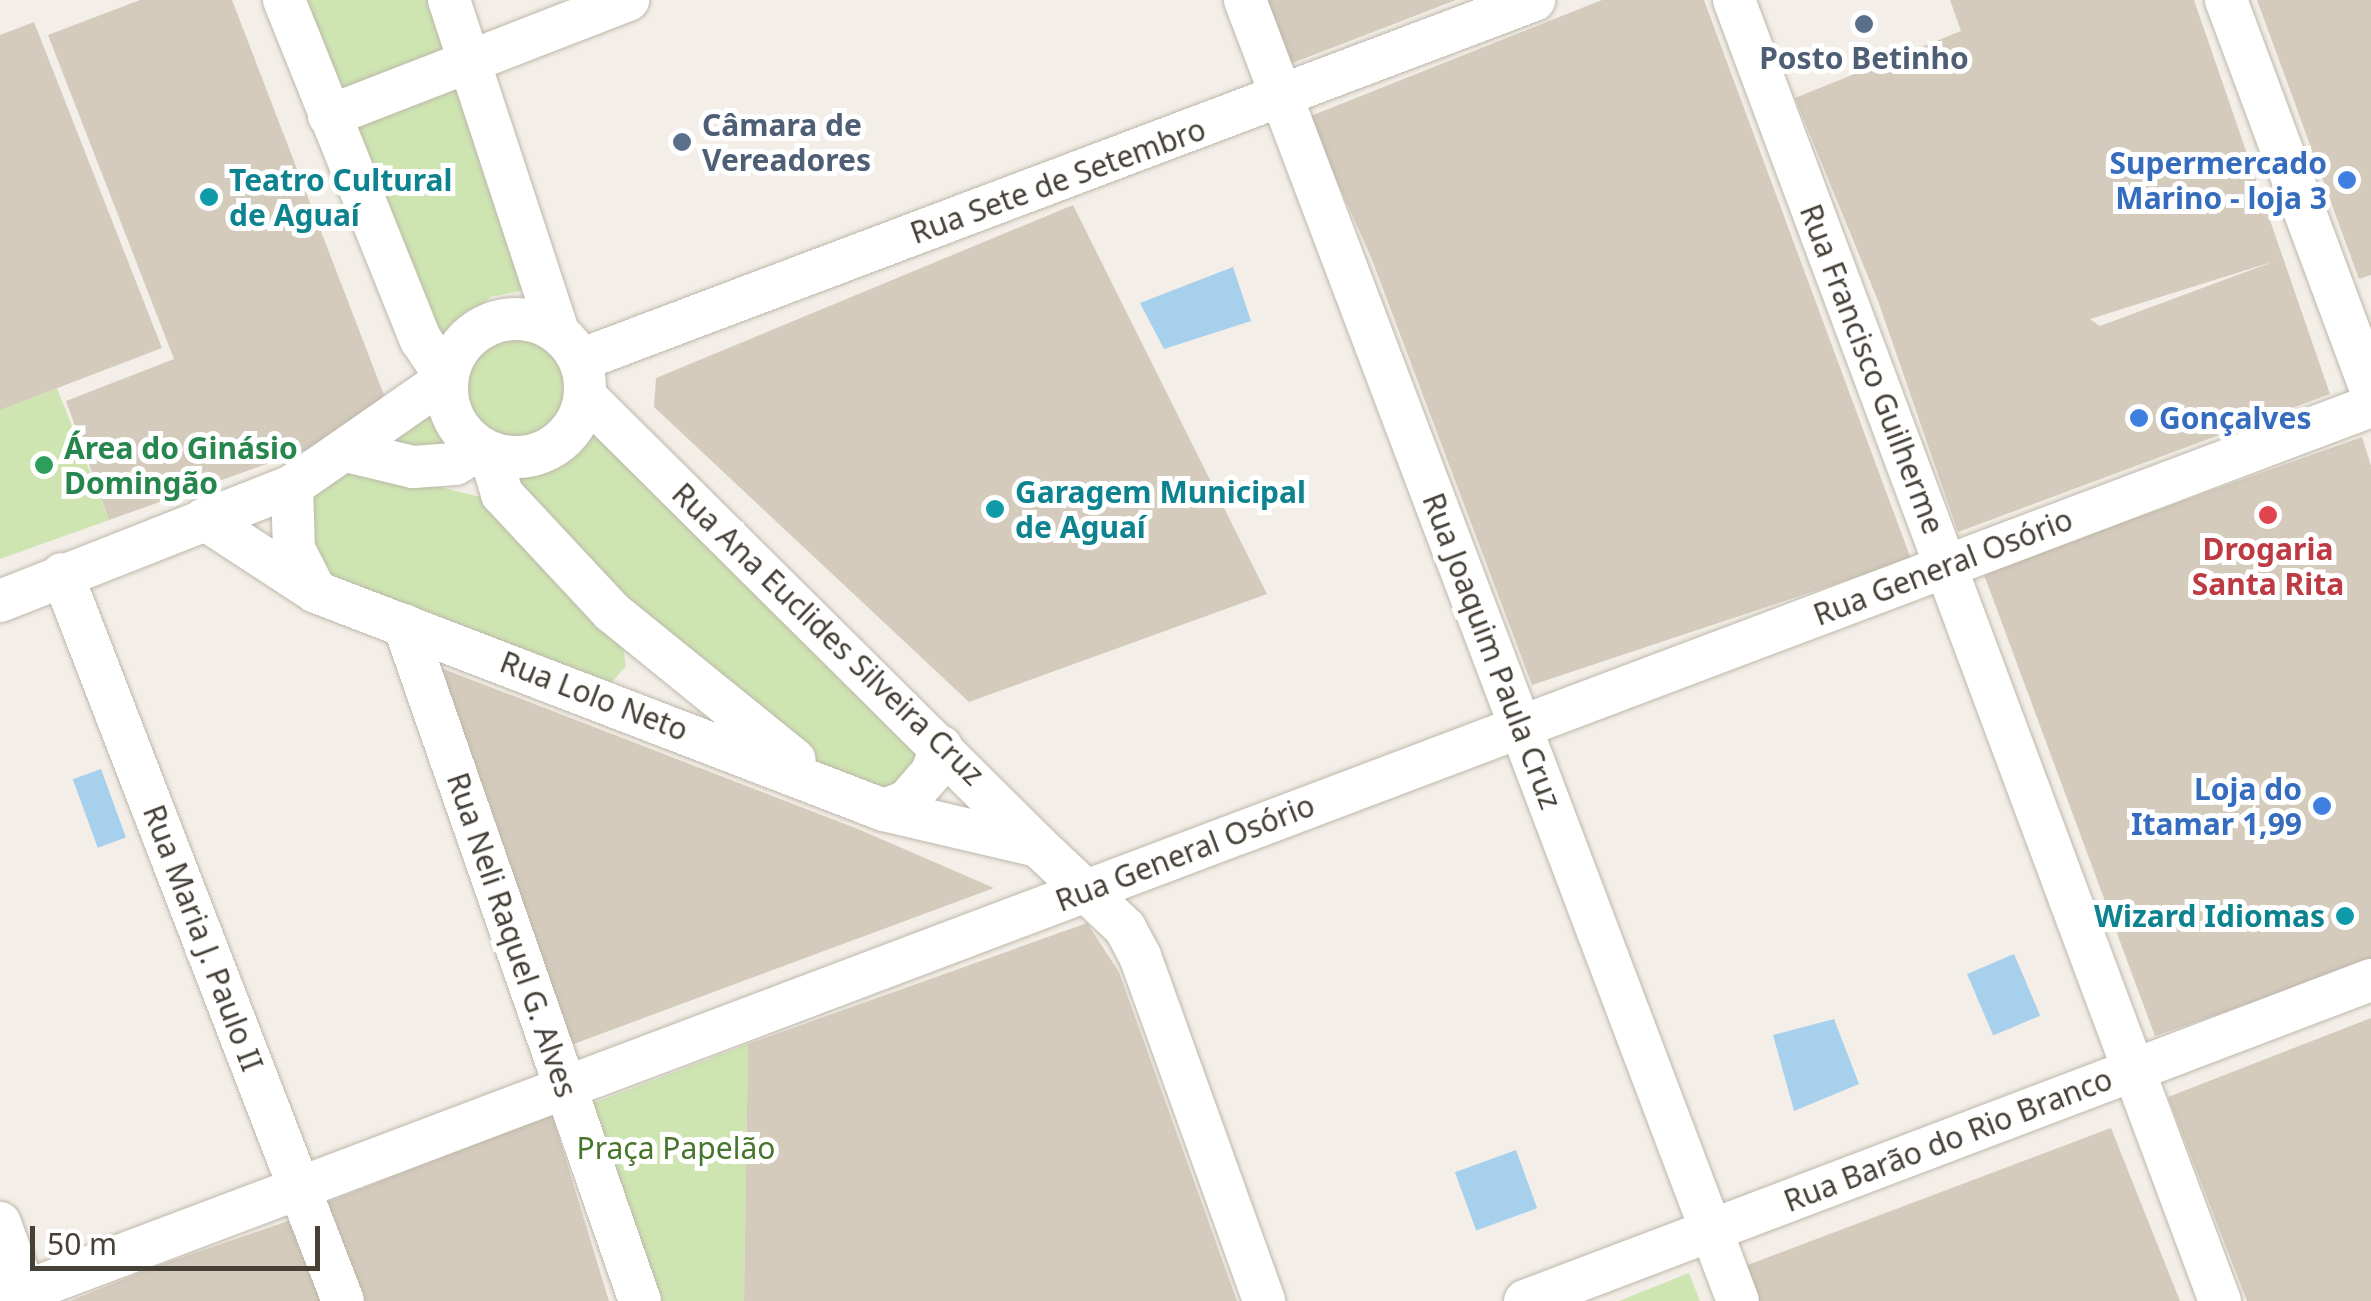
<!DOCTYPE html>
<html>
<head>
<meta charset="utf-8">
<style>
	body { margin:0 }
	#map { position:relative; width:2371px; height:1301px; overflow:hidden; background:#f3efe8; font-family:"Noto Sans",sans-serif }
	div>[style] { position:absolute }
	.green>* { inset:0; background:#cee5b2 }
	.round { border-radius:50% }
	.water>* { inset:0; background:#a7d0ed; transform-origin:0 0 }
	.building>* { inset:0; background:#d4cbbd }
	.roads { filter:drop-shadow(0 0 2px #beb7aa) drop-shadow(0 0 2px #beb7aa) }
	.street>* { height:42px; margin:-21px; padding:0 21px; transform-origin:21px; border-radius:21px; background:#fff }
	.street>.ring { margin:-21px; padding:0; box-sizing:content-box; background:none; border:42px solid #fff; border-radius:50% }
	.dots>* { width:28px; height:28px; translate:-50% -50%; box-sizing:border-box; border:5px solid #fff; border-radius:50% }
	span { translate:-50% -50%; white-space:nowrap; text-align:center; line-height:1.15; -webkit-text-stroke:10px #fff; paint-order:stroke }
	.service-label { font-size:30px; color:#4e5e75; font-weight:700 }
	.left { translate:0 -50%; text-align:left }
	.shop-label { font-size:30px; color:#366cbe; font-weight:700 }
	.right { translate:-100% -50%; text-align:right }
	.culture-label { font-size:30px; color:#0d838f; font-weight:700 }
	.street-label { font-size:30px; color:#464037 }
	.leisure-label { font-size:30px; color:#27864d; font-weight:700 }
	.health-label { font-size:30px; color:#be3a42; font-weight:700 }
	.park-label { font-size:30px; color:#48752c }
	.scale { position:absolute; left:30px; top:1226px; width:290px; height:45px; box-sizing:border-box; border:5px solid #464037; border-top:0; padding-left:12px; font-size:30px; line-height:35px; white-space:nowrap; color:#464037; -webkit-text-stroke:8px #fff; paint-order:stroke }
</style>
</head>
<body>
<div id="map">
	<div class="green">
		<div style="clip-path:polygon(293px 0,441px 0,530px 289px,490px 297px,437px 350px)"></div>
		<div class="round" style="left:453px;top:324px;width:126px;height:126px"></div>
		<div style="clip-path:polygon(57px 388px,109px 520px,0 559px,0 410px)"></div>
		<div style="clip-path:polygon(433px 392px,452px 460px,366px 446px)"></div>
		<div style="clip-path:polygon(592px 411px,932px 753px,901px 800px,824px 778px,617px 604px,497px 465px,548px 456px)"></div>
		<div style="clip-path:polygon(357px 466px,488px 499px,623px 647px,626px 666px,612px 682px,567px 677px,324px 581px,311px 561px,313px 492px)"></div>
		<div style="clip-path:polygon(748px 1044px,744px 1301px,658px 1301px,589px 1105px)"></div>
		<div style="clip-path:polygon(1689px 1273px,1700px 1301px,1619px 1301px)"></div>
	</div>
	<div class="water">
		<div style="clip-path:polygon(1233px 267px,1251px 321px,1164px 349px,1140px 303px)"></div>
		<div style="left:101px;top:769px;width:73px;height:30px;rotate:70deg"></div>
		<div style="left:2014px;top:954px;width:67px;height:51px;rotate:67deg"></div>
		<div style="clip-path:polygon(1834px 1019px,1859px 1084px,1794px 1111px,1773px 1035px)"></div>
		<div style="left:1516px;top:1150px;width:62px;height:65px;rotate:70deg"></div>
	</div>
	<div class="building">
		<div style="clip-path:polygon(140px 0,232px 0,384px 395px,351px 434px,109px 520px,66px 401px,174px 359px,48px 35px)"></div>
		<div style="clip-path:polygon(1267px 0,1456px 0,1290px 64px)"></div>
		<div style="clip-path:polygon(1602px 0,1704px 0,1911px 559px,1532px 685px,1371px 257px,1308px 117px)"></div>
		<div style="clip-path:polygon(evenodd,1950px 0,2194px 0,2330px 394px,1958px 532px,1878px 301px,1795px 98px,1961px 31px,1950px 0,2275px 261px,2100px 326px,2090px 319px,2275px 261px)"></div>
		<div style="clip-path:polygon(2257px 0,2371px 0,2371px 275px,2359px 279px)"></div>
		<div style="clip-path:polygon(34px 22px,162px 348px,0 410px,0 35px)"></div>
		<div style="clip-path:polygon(1073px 205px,1267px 594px,969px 702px,654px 407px,656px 378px)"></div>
		<div style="clip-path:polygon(2362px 437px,2371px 466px,2371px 962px,2155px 1036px,1983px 572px)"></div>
		<div style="clip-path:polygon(441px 668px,858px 829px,994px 888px,571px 1045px)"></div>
		<div style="clip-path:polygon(1087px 923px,1119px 972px,1237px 1301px,744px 1301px,748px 1044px)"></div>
		<div style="clip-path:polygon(2371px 1018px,2371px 1301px,2247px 1301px,2168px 1097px)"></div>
		<div style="clip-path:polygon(552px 1114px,609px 1301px,355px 1301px,322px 1204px)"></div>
		<div style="clip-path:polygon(2111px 1128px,2180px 1301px,1758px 1301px,1745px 1266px)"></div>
		<div style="clip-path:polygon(291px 1220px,321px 1301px,70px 1301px,154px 1267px)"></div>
	</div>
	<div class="roads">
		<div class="street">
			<div style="left:284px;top:0;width:367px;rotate:68.1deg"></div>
			<div style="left:421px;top:340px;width:40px;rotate:56deg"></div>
			<div style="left:449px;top:0;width:349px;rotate:71.8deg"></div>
			<div style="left:1245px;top:0;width:1391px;rotate:69.25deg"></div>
			<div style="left:1734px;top:0;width:1389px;rotate:69.52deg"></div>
			<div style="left:2226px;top:0;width:415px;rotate:69.6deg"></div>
			<div style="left:329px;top:116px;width:321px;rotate:-21.2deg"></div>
			<div class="ring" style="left:447px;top:319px;width:96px;height:96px"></div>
			<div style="left:580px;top:360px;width:1020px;rotate:-20.67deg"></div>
			<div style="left:351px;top:452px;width:64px;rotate:13.6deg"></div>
			<div style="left:413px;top:467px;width:42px;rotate:-4.1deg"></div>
			<div style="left:455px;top:464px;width:30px;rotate:-30deg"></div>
			<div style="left:490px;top:453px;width:43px;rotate:73.7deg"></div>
			<div style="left:502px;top:494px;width:161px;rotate:47deg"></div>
			<div style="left:612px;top:612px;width:235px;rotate:39deg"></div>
			<div style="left:292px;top:486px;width:63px;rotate:88.2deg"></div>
			<div style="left:294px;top:549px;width:48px;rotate:62.9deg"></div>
			<div style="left:204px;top:519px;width:134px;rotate:33.1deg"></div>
			<div style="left:316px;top:592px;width:608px;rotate:21deg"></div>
			<div style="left:884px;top:810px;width:158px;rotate:13.2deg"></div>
			<div style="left:1038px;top:846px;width:637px;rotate:-135.19deg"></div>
			<div style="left:62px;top:574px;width:779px;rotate:68.87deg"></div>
			<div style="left:0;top:601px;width:314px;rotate:-21.5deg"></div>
			<div style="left:292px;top:486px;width:184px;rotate:-34.8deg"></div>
			<div style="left:404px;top:625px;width:716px;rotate:70.76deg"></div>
			<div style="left:884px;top:810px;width:25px;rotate:-21deg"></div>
			<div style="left:907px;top:801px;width:38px;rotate:-49deg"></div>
			<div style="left:932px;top:772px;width:27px;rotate:-70deg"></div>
			<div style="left:1038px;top:846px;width:120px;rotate:43.3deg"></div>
			<div style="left:1125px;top:928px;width:32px;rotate:62deg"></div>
			<div style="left:1140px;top:956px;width:367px;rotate:70.2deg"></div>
			<div style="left:0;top:1223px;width:83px;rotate:70.3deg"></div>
			<div style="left:0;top:1301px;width:2534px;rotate:-20.68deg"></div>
			<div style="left:1525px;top:1301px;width:905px;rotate:-20.78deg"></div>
		</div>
	</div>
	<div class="dots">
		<div style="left:1864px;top:24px;background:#5c6f8a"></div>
		<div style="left:682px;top:142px;background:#5c6f8a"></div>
		<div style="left:2347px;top:180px;background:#3f7fe0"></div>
		<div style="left:209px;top:197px;background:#0f9aa8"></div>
		<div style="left:2139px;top:418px;background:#3f7fe0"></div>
		<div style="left:44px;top:465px;background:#2e9e5b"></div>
		<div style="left:995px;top:509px;background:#0f9aa8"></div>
		<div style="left:2268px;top:515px;background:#e0444e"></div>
		<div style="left:2322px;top:806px;background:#3f7fe0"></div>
		<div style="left:2345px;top:916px;background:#0f9aa8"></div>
	</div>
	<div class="service-label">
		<span style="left:1864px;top:58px">Posto Betinho</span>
		<span class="left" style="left:702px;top:142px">Câmara de<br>Vereadores</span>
	</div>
	<div class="shop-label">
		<span class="right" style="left:2327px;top:180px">Supermercado<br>Marino - loja 3</span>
		<span class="left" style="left:2159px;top:418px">Gonçalves</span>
		<span class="right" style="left:2302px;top:806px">Loja do<br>Itamar 1,99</span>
	</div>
	<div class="culture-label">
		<span class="left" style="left:229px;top:197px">Teatro Cultural<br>de Aguaí</span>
		<span class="left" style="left:1015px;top:509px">Garagem Municipal<br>de Aguaí</span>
		<span class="right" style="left:2325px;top:916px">Wizard Idiomas</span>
	</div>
	<div class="street-label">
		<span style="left:1058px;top:181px;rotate:-20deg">Rua Sete de Setembro</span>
		<span style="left:1872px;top:369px;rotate:69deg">Rua Francisco Guilherme</span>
		<span style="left:1943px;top:567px;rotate:-21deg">Rua General Osório</span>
		<span style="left:828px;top:634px;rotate:44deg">Rua Ana Euclides Silveira Cruz</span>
		<span style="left:1492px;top:651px;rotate:69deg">Rua Joaquim Paula Cruz</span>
		<span style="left:594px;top:696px;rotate:21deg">Rua Lolo Neto</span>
		<span style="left:1185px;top:853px;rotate:-21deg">Rua General Osório</span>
		<span style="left:512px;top:935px;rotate:71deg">Rua Neli Raquel G. Alves</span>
		<span style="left:203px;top:938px;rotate:69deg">Rua Maria J. Paulo II</span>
		<span style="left:1948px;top:1140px;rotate:-21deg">Rua Barão do Rio Branco</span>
	</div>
	<div class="leisure-label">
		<span class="left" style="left:64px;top:465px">Área do Ginásio<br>Domingão</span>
	</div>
	<div class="health-label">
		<span style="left:2268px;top:566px">Drogaria<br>Santa Rita</span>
	</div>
	<div class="park-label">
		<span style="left:676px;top:1148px">Praça Papelão</span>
	</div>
	<div class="scale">50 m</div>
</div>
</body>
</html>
